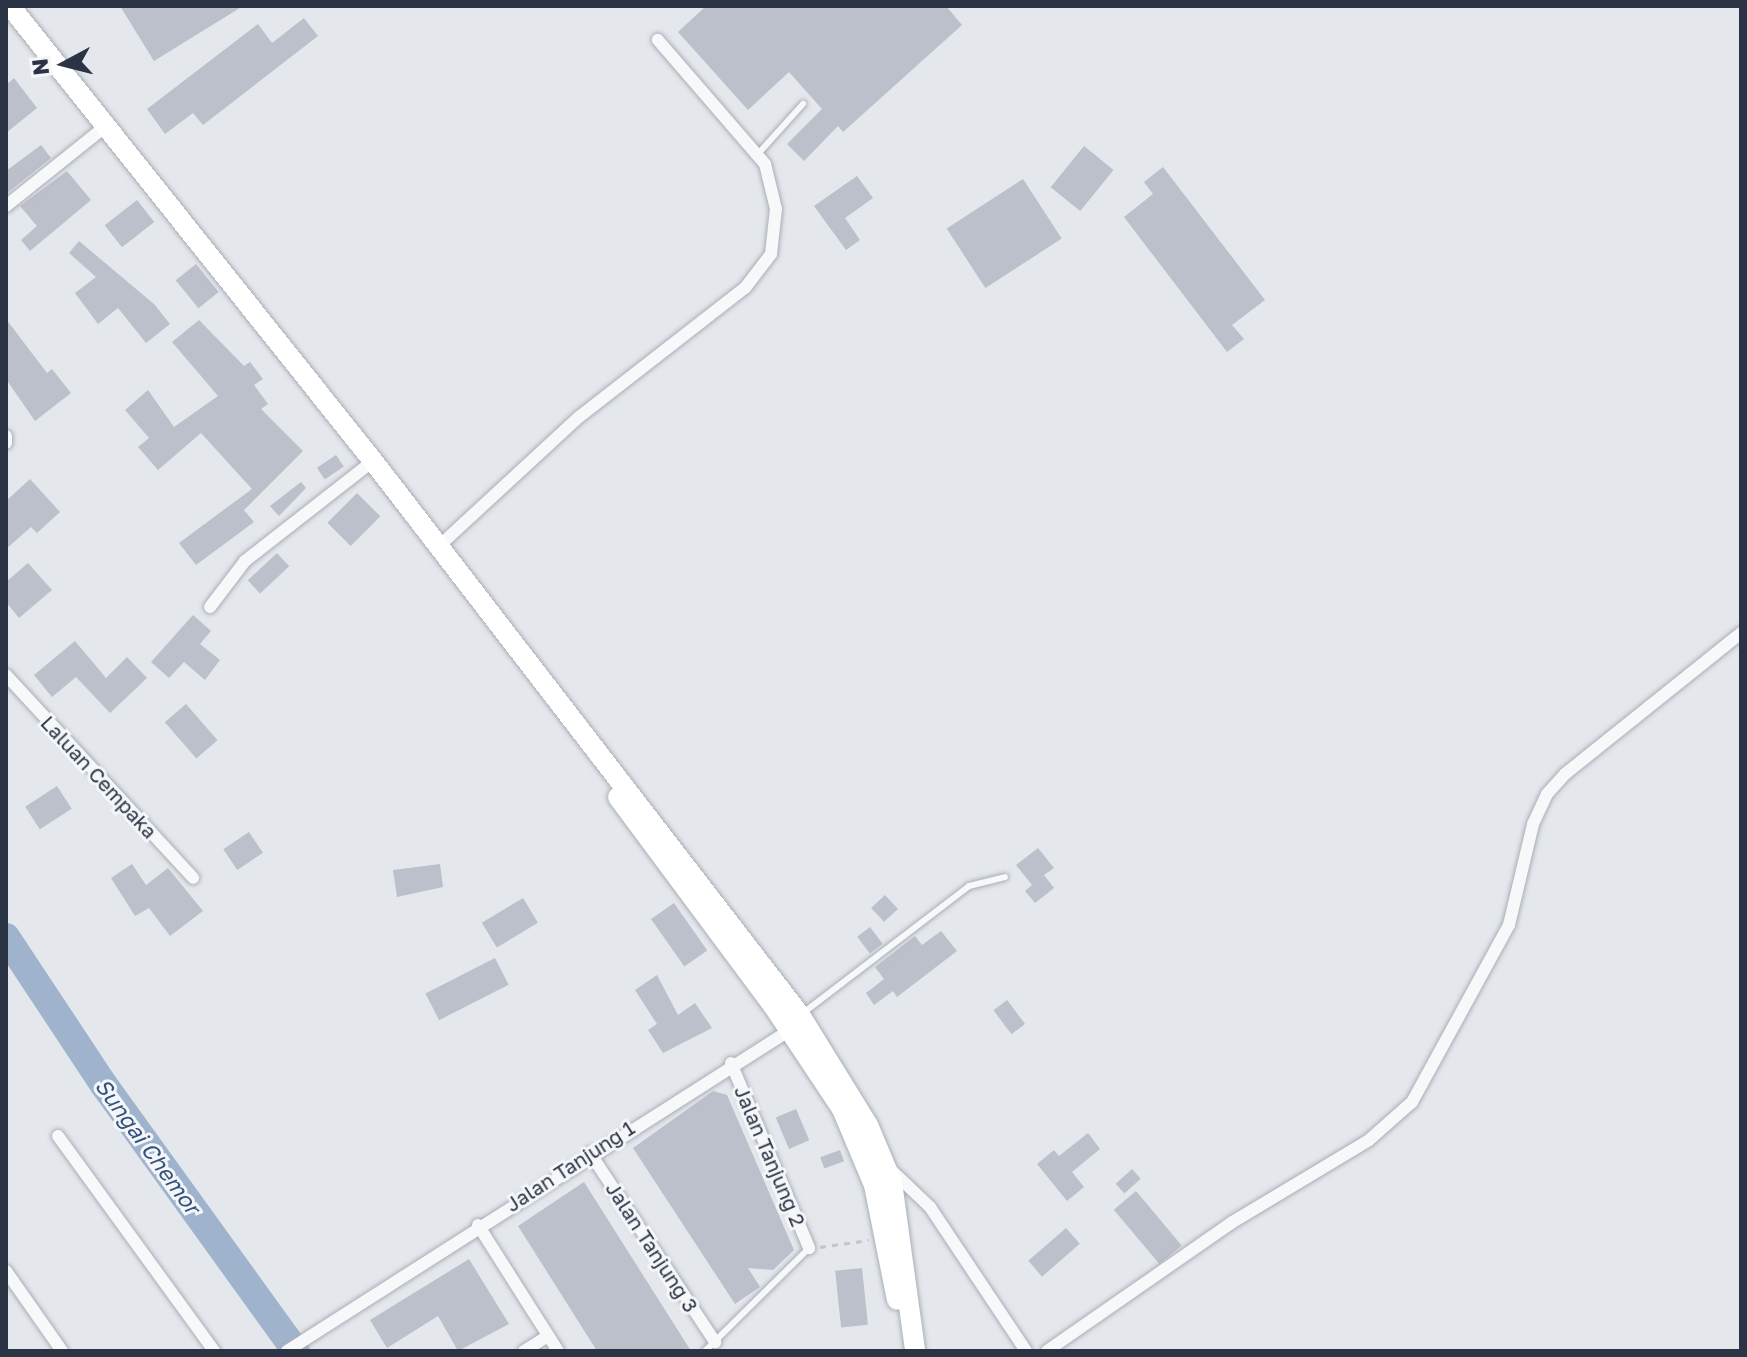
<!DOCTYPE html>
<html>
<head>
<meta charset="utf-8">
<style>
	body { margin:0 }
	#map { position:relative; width:1747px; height:1357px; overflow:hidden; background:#e4e7ec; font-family:"Golos Text",sans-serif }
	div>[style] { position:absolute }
	.river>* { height:28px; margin:-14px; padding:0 14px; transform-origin:14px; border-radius:14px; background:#9fb4cc }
	.building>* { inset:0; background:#bbc0ca; transform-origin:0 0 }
	.path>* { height:3px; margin-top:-1.5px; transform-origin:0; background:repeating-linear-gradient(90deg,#c2c5cb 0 6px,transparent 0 12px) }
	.roads { filter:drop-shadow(0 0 2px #a9aeb7) drop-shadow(0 0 2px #a9aeb7) }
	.service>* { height:6px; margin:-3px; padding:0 3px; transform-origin:3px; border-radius:3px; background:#f7f8fa }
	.minor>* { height:12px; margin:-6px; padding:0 6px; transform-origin:6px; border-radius:6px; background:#f7f8fa }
	.primary>* { height:20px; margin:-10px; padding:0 10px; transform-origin:10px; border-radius:10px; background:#fff }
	span { translate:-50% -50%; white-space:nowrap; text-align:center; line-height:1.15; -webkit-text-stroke:6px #f4f6f9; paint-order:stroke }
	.street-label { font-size:20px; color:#2b3445 }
	.water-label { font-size:22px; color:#34527a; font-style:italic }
	.frame { position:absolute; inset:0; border:8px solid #2b3445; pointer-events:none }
	.north { position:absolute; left:24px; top:24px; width:80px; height:80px; -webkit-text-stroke:6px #f4f6f9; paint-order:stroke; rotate:263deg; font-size:22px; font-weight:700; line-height:32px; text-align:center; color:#2b3445 }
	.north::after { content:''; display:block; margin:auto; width:28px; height:36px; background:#2b3445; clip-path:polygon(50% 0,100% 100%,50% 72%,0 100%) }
</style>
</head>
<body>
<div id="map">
	<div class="river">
		<div style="left:6px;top:937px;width:178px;rotate:56.5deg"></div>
		<div style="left:104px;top:1085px;width:328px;rotate:54.2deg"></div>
	</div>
	<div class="building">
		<div style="clip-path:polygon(120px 6px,243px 6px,154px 61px)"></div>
		<div style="clip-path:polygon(706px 6px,946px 6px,962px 25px,843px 132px,838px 126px,804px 161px,787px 144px,822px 109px,789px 72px,748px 110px,678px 32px)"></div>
		<div style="clip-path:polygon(304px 18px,318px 36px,203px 125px,193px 113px,165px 134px,147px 109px,258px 24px,272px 43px)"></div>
		<div style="clip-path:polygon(14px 78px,37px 108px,6px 133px,6px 85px)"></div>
		<div style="clip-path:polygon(41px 145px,51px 158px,6px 194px,6px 171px)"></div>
		<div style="left:1084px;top:146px;width:38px;height:53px;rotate:39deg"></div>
		<div style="clip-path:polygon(1163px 167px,1265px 300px,1232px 325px,1244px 339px,1227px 352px,1124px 217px,1153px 194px,1144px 182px)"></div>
		<div style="clip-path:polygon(67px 171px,91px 200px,30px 251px,21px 240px,37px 226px,20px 206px)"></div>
		<div style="clip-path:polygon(857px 176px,873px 198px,845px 218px,860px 240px,846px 250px,814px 206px)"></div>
		<div style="left:1023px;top:179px;width:71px;height:91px;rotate:57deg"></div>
		<div style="left:137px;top:200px;width:28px;height:41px;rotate:52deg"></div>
		<div style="clip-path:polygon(79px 241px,154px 304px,170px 324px,146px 343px,118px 308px,98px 324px,75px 293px,96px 277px,69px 253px)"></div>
		<div style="left:196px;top:264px;width:36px;height:26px;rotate:51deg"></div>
		<div style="clip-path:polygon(6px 319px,47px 373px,52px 369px,71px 393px,35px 421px,6px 379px)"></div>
		<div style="clip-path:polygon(199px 320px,244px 366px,250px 362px,263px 379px,254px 385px,268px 404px,261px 409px,303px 451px,244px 510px,254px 522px,196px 565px,179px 543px,252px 489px,201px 433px,158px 470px,138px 447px,149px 438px,125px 410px,148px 390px,174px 427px,218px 396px,172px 342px)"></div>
		<div style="left:336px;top:455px;width:14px;height:23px;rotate:56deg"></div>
		<div style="clip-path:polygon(30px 479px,60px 512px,37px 533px,31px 527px,6px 549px,6px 501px)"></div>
		<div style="clip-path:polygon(301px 482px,306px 488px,279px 516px,270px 506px)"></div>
		<div style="left:357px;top:493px;width:33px;height:42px;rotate:45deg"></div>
		<div style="left:277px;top:553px;width:18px;height:40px;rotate:47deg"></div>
		<div style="clip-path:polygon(28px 563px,52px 590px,19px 618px,6px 602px,6px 582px)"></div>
		<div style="clip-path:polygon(193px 615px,211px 631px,200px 644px,220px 660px,205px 680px,184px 662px,169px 678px,151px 662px)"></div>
		<div style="clip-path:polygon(75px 641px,106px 678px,127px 657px,147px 678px,110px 713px,76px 677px,52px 697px,34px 675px)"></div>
		<div style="left:186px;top:704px;width:48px;height:28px;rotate:49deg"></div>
		<div style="left:57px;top:786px;width:27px;height:38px;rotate:57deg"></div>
		<div style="left:249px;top:832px;width:25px;height:31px;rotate:56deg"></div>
		<div style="clip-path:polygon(1038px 848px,1054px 868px,1044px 875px,1054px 888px,1035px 903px,1025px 891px,1032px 885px,1016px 865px)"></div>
		<div style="clip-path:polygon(132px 864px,146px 885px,168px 868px,203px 911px,170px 936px,149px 908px,135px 916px,111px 878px)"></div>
		<div style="clip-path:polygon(440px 864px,443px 887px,397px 897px,393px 870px)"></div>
		<div style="left:885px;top:895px;width:19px;height:19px;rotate:47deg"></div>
		<div style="left:523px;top:898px;width:29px;height:48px;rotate:59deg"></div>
		<div style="left:674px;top:903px;width:58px;height:28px;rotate:55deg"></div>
		<div style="left:870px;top:927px;width:21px;height:16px;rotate:53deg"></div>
		<div style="clip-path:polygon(941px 931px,957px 951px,897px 997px,893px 991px,874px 1005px,866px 993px,884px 979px,875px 967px,915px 936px,922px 945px)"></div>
		<div style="left:495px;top:958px;width:30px;height:78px;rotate:63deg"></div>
		<div style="clip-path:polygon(657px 975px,678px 1015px,695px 1003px,712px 1028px,663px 1053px,648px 1030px,657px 1024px,635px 990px)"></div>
		<div style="left:1007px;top:1000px;width:30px;height:17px;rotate:53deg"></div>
		<div style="clip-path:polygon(713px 1091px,727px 1095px,794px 1250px,773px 1270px,748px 1268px,760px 1287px,735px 1304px,633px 1148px)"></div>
		<div style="left:796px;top:1109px;width:34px;height:22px;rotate:67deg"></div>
		<div style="clip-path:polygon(1088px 1133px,1100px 1149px,1072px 1172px,1084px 1187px,1067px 1201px,1037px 1164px,1054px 1150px,1059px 1156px)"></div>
		<div style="left:840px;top:1150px;width:12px;height:21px;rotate:70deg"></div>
		<div style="left:1132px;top:1169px;width:13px;height:22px;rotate:48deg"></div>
		<div style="clip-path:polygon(584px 1182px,691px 1351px,597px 1351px,518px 1226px)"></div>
		<div style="left:1136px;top:1191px;width:71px;height:29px;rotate:50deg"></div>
		<div style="left:1066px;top:1228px;width:21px;height:50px;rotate:49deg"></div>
		<div style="clip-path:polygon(469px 1259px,509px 1324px,458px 1351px,438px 1316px,387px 1348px,370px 1320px)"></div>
		<div style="left:862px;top:1268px;width:57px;height:27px;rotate:84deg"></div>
	</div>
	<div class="path">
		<div style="left:820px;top:1247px;width:49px;rotate:-8.3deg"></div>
	</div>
	<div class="roads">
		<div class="service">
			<div style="left:757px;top:155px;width:69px;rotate:-48deg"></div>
			<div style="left:803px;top:1013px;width:209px;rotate:-37.4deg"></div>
			<div style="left:969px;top:886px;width:37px;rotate:-14deg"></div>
			<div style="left:705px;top:1351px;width:146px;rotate:-44.7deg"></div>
		</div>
		<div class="minor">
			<div style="left:6px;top:206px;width:128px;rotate:-38.7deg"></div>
			<div style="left:6px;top:436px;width:7px;rotate:90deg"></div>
			<div style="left:439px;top:546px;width:190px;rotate:-42.7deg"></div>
			<div style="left:579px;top:417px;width:210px;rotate:-37.9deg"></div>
			<div style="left:745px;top:288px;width:43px;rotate:-52.6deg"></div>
			<div style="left:771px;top:254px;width:45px;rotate:-83.7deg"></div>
			<div style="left:776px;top:209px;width:46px;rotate:-103.7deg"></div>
			<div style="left:765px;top:164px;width:164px;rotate:-130.8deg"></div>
			<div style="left:210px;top:607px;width:58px;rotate:-52.7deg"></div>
			<div style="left:245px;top:561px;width:162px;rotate:-38deg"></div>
			<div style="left:6px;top:675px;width:276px;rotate:47.3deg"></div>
			<div style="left:731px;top:1063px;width:201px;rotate:67.1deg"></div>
			<div style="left:58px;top:1136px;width:266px;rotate:54deg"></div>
			<div style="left:590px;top:1153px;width:227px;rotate:56.5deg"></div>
			<div style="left:888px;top:1167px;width:58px;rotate:43.6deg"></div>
			<div style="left:930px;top:1207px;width:173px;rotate:56.3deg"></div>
			<div style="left:478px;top:1225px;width:149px;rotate:57.6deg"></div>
			<div style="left:6px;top:1271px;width:98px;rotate:55deg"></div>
			<div style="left:287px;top:1351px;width:597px;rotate:-32.54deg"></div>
			<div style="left:524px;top:1351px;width:28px;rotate:-32deg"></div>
			<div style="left:1047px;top:1351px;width:224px;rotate:-34.8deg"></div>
			<div style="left:1231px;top:1223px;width:161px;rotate:-31deg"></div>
			<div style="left:1369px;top:1140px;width:57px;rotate:-41.5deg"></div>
			<div style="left:1412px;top:1102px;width:202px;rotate:-61.3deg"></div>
			<div style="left:1509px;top:925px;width:104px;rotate:-76.6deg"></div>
			<div style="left:1533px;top:824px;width:33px;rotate:-65deg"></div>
			<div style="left:1547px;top:794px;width:27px;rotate:-48deg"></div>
			<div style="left:1565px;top:774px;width:226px;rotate:-38.7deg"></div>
		</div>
		<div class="primary">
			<div style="left:10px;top:6px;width:582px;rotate:51.42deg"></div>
			<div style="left:373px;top:461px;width:699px;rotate:52.38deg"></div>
			<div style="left:800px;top:1015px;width:129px;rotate:58.3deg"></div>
			<div style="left:868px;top:1125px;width:62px;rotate:67.2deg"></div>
			<div style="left:892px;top:1182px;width:171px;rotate:82.2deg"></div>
			<div style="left:618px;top:797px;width:262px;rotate:53.4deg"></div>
			<div style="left:774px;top:1007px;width:123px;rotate:56.3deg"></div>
			<div style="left:842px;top:1109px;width:82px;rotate:67.2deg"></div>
			<div style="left:874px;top:1185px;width:117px;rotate:78.7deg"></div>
		</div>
	</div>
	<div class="street-label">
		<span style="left:99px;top:777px;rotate:47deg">Laluan Cempaka</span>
		<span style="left:770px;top:1156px;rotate:67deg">Jalan Tanjung 2</span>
		<span style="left:570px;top:1166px;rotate:-33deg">Jalan Tanjung 1</span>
		<span style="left:652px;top:1247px;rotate:57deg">Jalan Tanjung 3</span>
	</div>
	<div class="water-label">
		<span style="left:148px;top:1146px;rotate:54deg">Sungai Chemor</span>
	</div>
	<div class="frame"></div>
	<div class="north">N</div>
</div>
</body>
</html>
